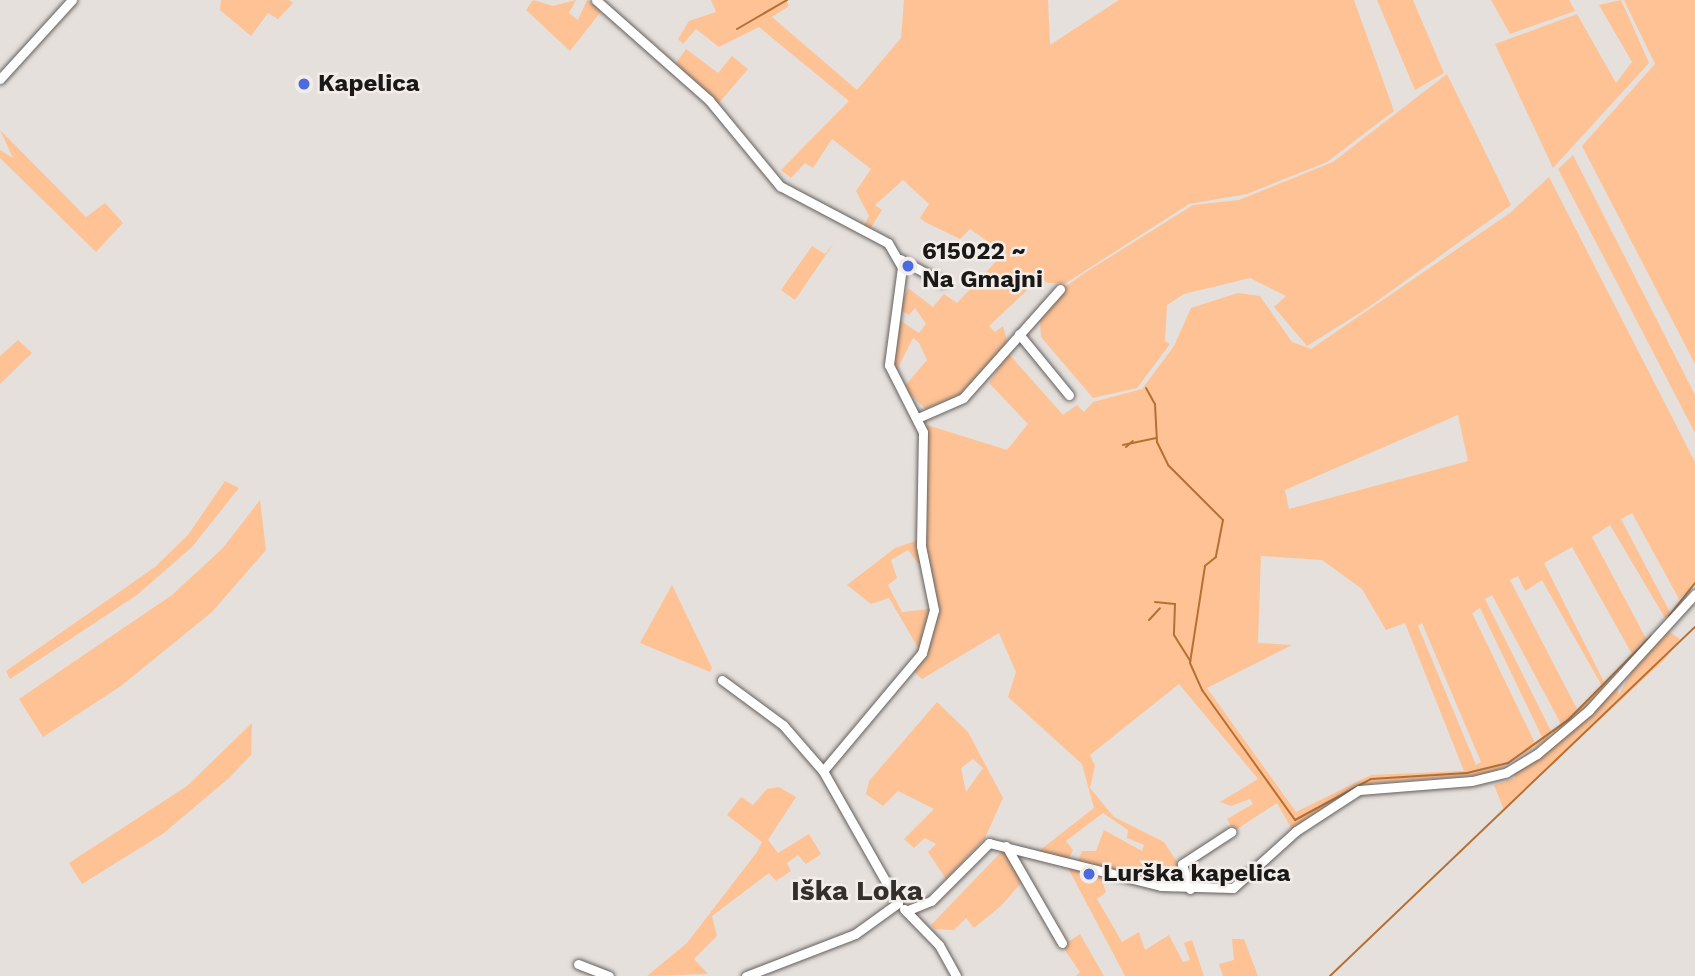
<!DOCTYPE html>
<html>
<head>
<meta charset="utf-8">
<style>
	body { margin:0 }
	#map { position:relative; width:1695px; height:976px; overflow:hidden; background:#e5e0dc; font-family:"Work Sans",sans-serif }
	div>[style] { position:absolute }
	.green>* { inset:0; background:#fec295 }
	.stream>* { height:2px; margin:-1px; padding:0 1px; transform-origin:1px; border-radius:1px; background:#b77033 }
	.roads { filter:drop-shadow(0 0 2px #645f5c) drop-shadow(0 0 2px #645f5c) }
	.minor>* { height:9px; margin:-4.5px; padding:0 4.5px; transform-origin:4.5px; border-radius:4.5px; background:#fff }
	.dots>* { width:19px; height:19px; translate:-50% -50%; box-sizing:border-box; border:4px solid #f2ede9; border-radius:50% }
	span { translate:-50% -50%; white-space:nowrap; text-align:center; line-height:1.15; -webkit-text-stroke:5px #f2ede9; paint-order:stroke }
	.poi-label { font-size:24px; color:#1a1917; font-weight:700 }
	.left { translate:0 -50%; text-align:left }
	.quarter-label { font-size:28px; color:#332f2c; font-weight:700 }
</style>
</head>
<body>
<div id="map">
	<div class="green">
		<div style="clip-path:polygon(221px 0,289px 0,293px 3px,278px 19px,268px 13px,251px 36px,220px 10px)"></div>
		<div style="clip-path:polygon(533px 0,553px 6px,576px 0,569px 13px,578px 20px,587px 0,603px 9px,570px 51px,526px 10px)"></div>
		<div style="clip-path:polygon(711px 0,786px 0,789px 6px,772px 17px,857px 90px,901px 38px,904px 0,1048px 0,1050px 45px,1119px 0,1354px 0,1394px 111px,1327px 162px,1247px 194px,1189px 204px,1066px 283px,1048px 283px,1033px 274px,1039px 279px,989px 326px,995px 332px,1003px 326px,1008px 343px,961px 395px,926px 409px,903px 388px,927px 360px,919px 343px,913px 338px,896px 372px,892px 362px,895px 317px,919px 333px,926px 324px,915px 308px,909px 315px,899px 309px,908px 288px,933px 307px,944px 294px,957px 303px,1004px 253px,970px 229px,960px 239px,925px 222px,920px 218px,929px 204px,903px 180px,875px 205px,882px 210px,870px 229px,864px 226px,869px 216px,856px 191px,871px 169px,832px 139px,813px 168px,805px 163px,791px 178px,781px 170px,849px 101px,759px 27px,719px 47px,696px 29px,683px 44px,678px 39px,689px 21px,716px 12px)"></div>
		<div style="clip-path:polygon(1377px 0,1413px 0,1444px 73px,1415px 90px)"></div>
		<div style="clip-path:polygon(1491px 0,1569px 0,1575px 11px,1510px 34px)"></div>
		<div style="clip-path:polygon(1621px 0,1649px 63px,1553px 168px,1495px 44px,1577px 14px,1616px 83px,1632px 62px,1599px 5px)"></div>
		<div style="clip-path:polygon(1624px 0,1695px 0,1695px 364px,1582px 146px,1655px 64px)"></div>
		<div style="clip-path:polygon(686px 49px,718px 73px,732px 56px,748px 69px,718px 104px,676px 63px)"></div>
		<div style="clip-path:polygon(1447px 74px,1511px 205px,1366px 309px,1307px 346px,1274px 307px,1286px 296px,1250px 278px,1184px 294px,1167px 305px,1165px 341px,1170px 344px,1137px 388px,1093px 398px,1041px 337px,1040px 320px,1060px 291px,1083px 274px,1193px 205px,1239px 200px,1333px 162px)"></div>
		<div style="clip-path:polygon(0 130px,86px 217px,105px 203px,123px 223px,96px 252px,0 158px,0 150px,13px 158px)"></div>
		<div style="clip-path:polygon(1573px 155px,1695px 395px,1695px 433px,1558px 169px)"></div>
		<div style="clip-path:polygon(evenodd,1549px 177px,1695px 462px,1695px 585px,1679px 599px,1632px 513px,1621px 519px,1673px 618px,1665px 618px,1610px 525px,1592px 537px,1649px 644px,1641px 643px,1632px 654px,1572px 547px,1544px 563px,1605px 684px,1625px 665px,1569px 726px,1491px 774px,1373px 783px,1293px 831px,1277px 803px,1234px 831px,1227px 819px,1253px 804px,1250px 799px,1231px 806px,1220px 802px,1258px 779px,1179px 684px,1090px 755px,1095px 766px,1090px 788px,1114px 817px,1164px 842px,1181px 868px,1159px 865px,1133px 877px,1077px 864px,1082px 851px,1096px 851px,1104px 830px,1142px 851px,1144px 845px,1127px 838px,1128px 830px,1103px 813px,1066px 841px,1073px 850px,1067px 862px,1035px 854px,1094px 808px,1082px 764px,1008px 697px,1016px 672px,999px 633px,922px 679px,913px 671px,937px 609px,925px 548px,927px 425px,1007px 450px,1028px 424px,989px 383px,1008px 353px,1063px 415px,1077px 405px,1084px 412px,1093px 402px,1142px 389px,1174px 346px,1191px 308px,1238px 293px,1260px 296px,1292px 342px,1311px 349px,1510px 213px,1549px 177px,1458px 415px,1468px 461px,1289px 509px,1285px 490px,1458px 415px,1549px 177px,1261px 556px,1322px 560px,1362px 589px,1386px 630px,1405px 623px,1464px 771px,1371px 775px,1296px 812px,1207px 688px,1292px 645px,1258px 643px,1261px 556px,1549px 177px,1518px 576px,1525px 591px,1542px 580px,1602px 686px,1565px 725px,1577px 709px,1510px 580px,1518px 576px,1549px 177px,1492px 595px,1561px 724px,1547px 740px,1551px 731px,1485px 599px,1492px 595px,1549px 177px,1480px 608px,1542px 737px,1528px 754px,1535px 743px,1472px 613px,1480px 608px,1549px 177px,1422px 623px,1481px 762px,1476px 765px,1418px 626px,1422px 623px)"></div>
		<div style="clip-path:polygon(834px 243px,795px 300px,781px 290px,812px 246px,825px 254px)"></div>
		<div style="clip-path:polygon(18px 340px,32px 353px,0 384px,0 356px)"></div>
		<div style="clip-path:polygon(225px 481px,239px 488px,192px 547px,137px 595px,10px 679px,6px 671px,155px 567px,188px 535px)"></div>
		<div style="clip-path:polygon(260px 500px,266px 550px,212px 612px,121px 686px,43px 737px,19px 699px,172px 595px,223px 548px)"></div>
		<div style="clip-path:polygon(918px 540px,924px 571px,908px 550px,891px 560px,897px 578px,888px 585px,902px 612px,930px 609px,920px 651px,889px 598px,871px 604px,847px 585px,895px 548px)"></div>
		<div style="clip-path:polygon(672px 585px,712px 668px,710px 672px,640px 643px)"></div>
		<div style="clip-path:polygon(1668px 631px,1680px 639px,1666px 658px,1504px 810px,1494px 785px,1515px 778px,1514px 771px,1575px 728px,1616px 685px,1619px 695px,1634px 666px)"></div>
		<div style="clip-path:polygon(evenodd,937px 702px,968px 732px,1003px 798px,985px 838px,946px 879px,928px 852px,936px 844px,925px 838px,914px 848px,904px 839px,934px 809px,898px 791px,883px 806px,866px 794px,869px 781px,937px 702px,973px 759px,983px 768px,966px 792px,961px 768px,973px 759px)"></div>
		<div style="clip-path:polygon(252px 723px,251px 755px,229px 778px,164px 833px,82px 884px,69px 863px,187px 786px)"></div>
		<div style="clip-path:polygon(779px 787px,796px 797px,768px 840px,778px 853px,809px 834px,821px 854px,806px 864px,798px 855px,787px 863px,791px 871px,776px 881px,769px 873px,712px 916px,717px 936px,694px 959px,708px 974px,647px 976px,687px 943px,757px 852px,762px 842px,727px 815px,741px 797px,753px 805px,767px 789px)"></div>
		<div style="clip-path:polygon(1004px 849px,1022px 882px,1001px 906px,974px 928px,966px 918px,954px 930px,935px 929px,931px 925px)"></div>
		<div style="clip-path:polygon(1068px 868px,1100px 875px,1106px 892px,1097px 899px,1122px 942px,1139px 932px,1145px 950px,1169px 935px,1183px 962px,1190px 960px,1184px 943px,1192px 940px,1204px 976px,1125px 976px)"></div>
		<div style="clip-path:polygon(1080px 934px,1104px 976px,1076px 976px,1080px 972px,1062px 946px)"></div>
		<div style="clip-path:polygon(1232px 939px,1244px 939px,1258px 976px,1223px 976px,1219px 964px,1234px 960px)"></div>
	</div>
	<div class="stream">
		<div style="left:737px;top:29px;width:58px;rotate:-30.1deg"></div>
		<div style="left:1146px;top:388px;width:18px;rotate:61deg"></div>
		<div style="left:1155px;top:404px;width:38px;rotate:87deg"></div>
		<div style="left:1157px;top:442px;width:25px;rotate:64deg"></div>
		<div style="left:1168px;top:465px;width:78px;rotate:45deg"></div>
		<div style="left:1223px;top:520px;width:38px;rotate:101deg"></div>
		<div style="left:1216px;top:557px;width:14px;rotate:141deg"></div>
		<div style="left:1205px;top:566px;width:98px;rotate:98.8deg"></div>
		<div style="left:1190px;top:663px;width:30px;rotate:66deg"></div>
		<div style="left:1202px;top:690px;width:160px;rotate:54.4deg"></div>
		<div style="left:1295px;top:820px;width:86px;rotate:-28.3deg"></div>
		<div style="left:1371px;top:779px;width:96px;rotate:-3.6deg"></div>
		<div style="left:1467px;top:773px;width:42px;rotate:-13.7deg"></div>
		<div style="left:1508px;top:763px;width:74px;rotate:-35.6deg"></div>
		<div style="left:1568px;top:720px;width:118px;rotate:-45.3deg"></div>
		<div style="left:1123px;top:445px;width:34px;rotate:-12deg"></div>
		<div style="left:1126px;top:447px;width:9px;rotate:-41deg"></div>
		<div style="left:1155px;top:602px;width:20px;rotate:6deg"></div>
		<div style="left:1175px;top:604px;width:31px;rotate:92deg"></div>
		<div style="left:1174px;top:635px;width:31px;rotate:58deg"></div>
		<div style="left:1669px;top:616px;width:42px;rotate:-51.8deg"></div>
		<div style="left:1149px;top:620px;width:16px;rotate:-47deg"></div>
		<div style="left:1330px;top:976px;width:505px;rotate:-43.72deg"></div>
	</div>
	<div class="roads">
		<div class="minor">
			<div style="left:596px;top:0;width:151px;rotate:41.5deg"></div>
			<div style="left:709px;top:100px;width:112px;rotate:50.5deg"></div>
			<div style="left:780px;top:186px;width:122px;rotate:27.8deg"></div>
			<div style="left:888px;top:243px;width:28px;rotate:60deg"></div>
			<div style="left:902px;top:267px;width:99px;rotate:97.6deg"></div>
			<div style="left:889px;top:365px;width:75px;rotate:63.1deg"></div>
			<div style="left:923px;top:432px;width:114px;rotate:91deg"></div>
			<div style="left:921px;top:546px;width:65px;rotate:78.5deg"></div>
			<div style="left:934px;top:610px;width:45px;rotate:105.6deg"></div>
			<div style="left:922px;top:653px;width:154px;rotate:130deg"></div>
			<div style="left:823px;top:771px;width:152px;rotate:60.4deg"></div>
			<div style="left:898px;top:903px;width:53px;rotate:144.2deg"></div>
			<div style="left:855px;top:934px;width:117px;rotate:158.9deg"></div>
			<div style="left:0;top:79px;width:107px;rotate:-47.7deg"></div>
			<div style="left:900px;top:259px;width:48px;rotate:28.7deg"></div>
			<div style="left:1019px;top:334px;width:79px;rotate:50.7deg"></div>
			<div style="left:920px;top:417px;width:47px;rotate:-23.8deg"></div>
			<div style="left:963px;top:398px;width:146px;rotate:-48.3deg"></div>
			<div style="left:722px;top:680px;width:76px;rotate:36.4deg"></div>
			<div style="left:783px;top:725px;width:61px;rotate:49deg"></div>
			<div style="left:1006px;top:846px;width:112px;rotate:60deg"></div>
			<div style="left:1190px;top:889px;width:26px;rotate:-108deg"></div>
			<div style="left:1182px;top:864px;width:59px;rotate:-33.1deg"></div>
			<div style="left:904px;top:909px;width:50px;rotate:45.8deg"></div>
			<div style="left:939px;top:945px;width:35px;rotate:61deg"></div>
			<div style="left:906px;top:911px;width:27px;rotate:-22deg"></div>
			<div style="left:931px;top:901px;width:82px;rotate:-45deg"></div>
			<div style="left:989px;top:843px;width:177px;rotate:14deg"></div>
			<div style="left:1161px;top:886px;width:72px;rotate:1.6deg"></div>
			<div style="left:1233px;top:888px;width:85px;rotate:-42.1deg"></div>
			<div style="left:1296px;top:831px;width:75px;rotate:-33.1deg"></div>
			<div style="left:1359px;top:790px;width:113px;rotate:-4.6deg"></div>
			<div style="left:1472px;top:781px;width:36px;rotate:-14deg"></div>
			<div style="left:1507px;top:772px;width:35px;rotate:-31deg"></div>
			<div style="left:1537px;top:754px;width:68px;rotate:-40.2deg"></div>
			<div style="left:1589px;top:710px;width:157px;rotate:-47.6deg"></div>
			<div style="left:578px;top:964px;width:33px;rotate:21deg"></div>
		</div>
	</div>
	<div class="dots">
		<div style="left:304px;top:84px;background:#4b6bdf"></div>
		<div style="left:908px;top:266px;background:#4b6bdf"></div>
		<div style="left:1089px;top:874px;background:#4b6bdf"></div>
	</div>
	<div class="poi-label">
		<span class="left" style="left:318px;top:84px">Kapelica</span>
		<span class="left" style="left:922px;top:266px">615022 ~<br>Na Gmajni</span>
		<span class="left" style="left:1103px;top:874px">Lurška kapelica</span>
	</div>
	<div class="quarter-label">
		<span style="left:857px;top:891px">Iška Loka</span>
	</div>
</div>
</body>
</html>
